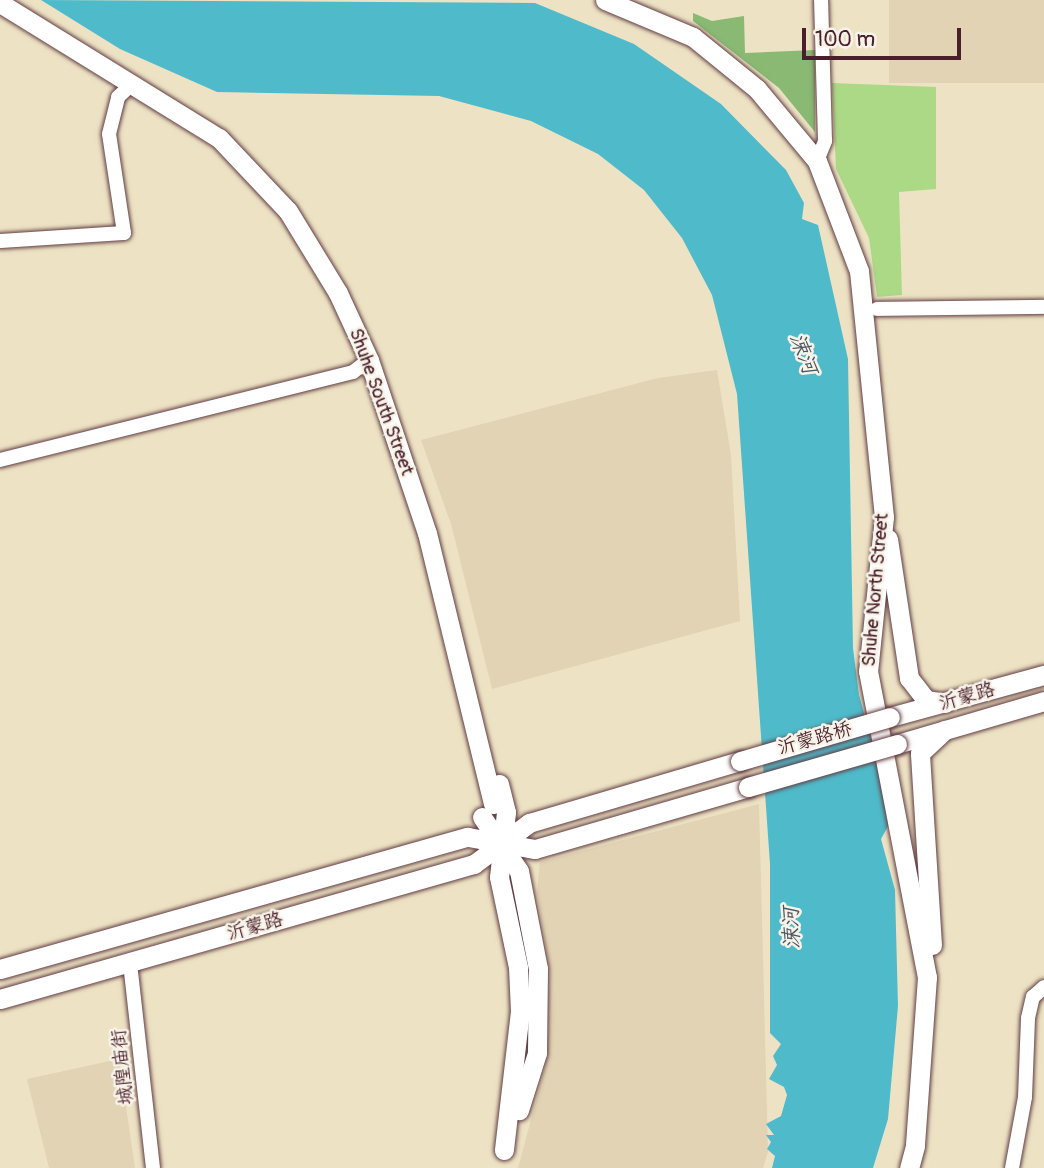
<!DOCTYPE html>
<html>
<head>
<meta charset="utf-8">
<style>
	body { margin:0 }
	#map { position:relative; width:1044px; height:1168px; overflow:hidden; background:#ede3c4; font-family:Pangolin,"LXGW WenKai TC",sans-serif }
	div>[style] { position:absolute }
	.built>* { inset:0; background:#e1d3b4; transform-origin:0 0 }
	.green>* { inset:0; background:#acd986 }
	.forest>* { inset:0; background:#89b973 }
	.water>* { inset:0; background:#4fbbca }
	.roads { filter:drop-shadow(0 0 2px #623c42) drop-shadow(0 0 2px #623c42) }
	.minor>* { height:14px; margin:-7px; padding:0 7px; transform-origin:7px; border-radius:7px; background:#fff }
	.major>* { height:19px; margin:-9.5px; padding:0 9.5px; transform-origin:9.5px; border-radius:9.5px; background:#fff }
	.bridges { filter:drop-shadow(0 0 2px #623c42) drop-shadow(0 0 2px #623c42) }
	.major-bridge>* { height:19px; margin:-9.5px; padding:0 9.5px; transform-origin:9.5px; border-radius:9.5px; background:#fff }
	span { translate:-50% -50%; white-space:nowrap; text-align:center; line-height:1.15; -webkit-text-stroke:5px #f7f3e8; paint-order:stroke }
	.street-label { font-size:19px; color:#4a1f2b }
	.water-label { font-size:21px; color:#4c5663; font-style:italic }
	.scale { position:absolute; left:802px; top:28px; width:159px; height:32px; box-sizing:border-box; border:4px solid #4a1f2b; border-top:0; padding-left:9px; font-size:21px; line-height:24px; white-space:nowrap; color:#4a1f2b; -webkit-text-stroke:5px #f7f3e8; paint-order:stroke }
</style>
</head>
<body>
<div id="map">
	<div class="built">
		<div style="left:889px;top:0;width:155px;height:83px"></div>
		<div style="clip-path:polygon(717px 370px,731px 455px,740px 621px,492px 689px,451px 524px,421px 440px,658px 378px)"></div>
		<div style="clip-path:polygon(759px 804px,768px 1152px,763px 1168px,518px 1168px,546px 1064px,550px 971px,537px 892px,540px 862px)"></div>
		<div style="clip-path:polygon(119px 1059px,135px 1168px,49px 1168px,27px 1079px)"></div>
	</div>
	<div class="green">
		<div style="clip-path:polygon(832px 83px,936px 87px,936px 189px,899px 192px,902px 295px,877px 297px,869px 238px,836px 169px)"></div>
	</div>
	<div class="forest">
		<div style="clip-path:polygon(693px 13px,712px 21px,744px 16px,745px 53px,815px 50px,815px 132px,779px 88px,693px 21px)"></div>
	</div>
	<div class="water">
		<div style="clip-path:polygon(41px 0,535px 3px,634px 44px,721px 104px,786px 170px,804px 203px,802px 219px,818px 225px,848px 359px,853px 648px,859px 695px,893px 817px,881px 839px,895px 890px,898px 1006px,888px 1119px,873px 1168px,772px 1168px,775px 1156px,767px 1149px,771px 1142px,766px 1135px,774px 1135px,766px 1124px,781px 1116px,787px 1095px,784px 1087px,769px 1079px,777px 1065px,773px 1056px,781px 1044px,770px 1033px,770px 864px,737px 394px,712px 295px,682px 238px,644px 190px,598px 154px,531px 121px,439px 96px,217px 92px,120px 49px)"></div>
	</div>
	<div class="roads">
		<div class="minor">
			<div style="left:817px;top:161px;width:22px;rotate:-68deg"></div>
			<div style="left:825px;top:141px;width:141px;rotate:-91.6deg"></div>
			<div style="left:0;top:241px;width:124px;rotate:-3.7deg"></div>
			<div style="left:124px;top:233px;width:100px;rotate:-98.6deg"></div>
			<div style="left:109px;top:134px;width:38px;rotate:-76deg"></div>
			<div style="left:118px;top:97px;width:16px;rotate:-43deg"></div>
			<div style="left:877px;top:309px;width:167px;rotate:-0.7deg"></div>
			<div style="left:0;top:460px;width:364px;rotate:-14deg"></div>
			<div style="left:353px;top:372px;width:20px;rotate:-37deg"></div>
			<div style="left:130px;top:963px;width:206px;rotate:83.6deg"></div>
			<div style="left:1012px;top:1168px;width:72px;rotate:-79.6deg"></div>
			<div style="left:1025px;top:1097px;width:79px;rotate:-87.8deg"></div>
			<div style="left:1028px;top:1018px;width:22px;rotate:-77deg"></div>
			<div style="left:1033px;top:997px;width:15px;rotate:-42deg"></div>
		</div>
		<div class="major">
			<div style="left:605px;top:0;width:95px;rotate:22.8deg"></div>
			<div style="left:693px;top:37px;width:82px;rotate:39.1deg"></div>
			<div style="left:757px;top:89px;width:94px;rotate:50.2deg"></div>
			<div style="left:817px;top:161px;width:118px;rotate:69.1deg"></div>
			<div style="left:859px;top:271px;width:247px;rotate:84.2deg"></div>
			<div style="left:884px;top:517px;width:155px;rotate:95.9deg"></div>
			<div style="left:868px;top:671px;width:312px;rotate:79.1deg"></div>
			<div style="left:927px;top:977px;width:169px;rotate:94.1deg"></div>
			<div style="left:915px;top:1146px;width:23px;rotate:105deg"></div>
			<div style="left:0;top:3px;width:257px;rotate:31.7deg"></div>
			<div style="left:219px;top:138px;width:100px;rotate:46.6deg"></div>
			<div style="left:288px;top:211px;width:96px;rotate:58.6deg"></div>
			<div style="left:338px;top:293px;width:74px;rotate:65.2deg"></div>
			<div style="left:369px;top:360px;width:182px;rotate:71.5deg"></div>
			<div style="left:427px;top:533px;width:279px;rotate:76.3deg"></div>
			<div style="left:888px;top:539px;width:141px;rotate:81.4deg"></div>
			<div style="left:909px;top:678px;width:28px;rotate:52deg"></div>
			<div style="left:926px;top:700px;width:19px;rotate:9deg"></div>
			<div style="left:890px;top:717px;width:160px;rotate:-15.3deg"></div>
			<div style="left:897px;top:744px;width:153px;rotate:-16.3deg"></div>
			<div style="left:499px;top:784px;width:29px;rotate:76deg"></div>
			<div style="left:506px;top:812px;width:65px;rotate:96.1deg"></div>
			<div style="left:499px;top:877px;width:92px;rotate:78.1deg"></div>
			<div style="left:518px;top:967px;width:44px;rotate:87.4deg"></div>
			<div style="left:520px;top:1011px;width:140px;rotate:96.6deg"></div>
			<div style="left:482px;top:817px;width:65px;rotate:55.6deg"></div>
			<div style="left:519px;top:871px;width:100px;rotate:79deg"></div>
			<div style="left:538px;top:969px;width:84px;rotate:90.7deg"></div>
			<div style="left:537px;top:1053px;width:60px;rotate:107.5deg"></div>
			<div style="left:932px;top:945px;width:192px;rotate:-93.6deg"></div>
			<div style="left:920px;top:753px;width:34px;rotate:-43deg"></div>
			<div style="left:0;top:969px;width:486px;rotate:-15.8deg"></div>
			<div style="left:468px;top:837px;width:68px;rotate:10.2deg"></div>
			<div style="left:535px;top:849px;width:222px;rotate:-16.2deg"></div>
			<div style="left:0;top:999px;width:493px;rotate:-15.9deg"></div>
			<div style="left:474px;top:864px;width:69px;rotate:-36.7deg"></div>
			<div style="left:529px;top:823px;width:220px;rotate:-16.4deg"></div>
		</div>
	</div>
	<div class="bridges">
		<div class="major-bridge">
			<div style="left:740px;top:761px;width:156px;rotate:-16.3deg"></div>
			<div style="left:748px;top:787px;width:155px;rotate:-16.1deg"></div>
		</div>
	</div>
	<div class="street-label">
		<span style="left:381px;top:402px;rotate:70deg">Shuhe South Street</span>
		<span style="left:876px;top:590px;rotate:-85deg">Shuhe North Street</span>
		<span style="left:967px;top:697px;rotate:-16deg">沂蒙路</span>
		<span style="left:815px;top:739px;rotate:-16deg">沂蒙路桥</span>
		<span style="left:255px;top:927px;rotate:-16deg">沂蒙路</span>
		<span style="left:123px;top:1067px;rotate:-96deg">城隍庙街</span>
	</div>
	<div class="water-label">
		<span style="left:803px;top:354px;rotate:69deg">涑河</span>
		<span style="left:792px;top:928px;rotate:-92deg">涑河</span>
	</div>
	<div class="scale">100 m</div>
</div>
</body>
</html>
